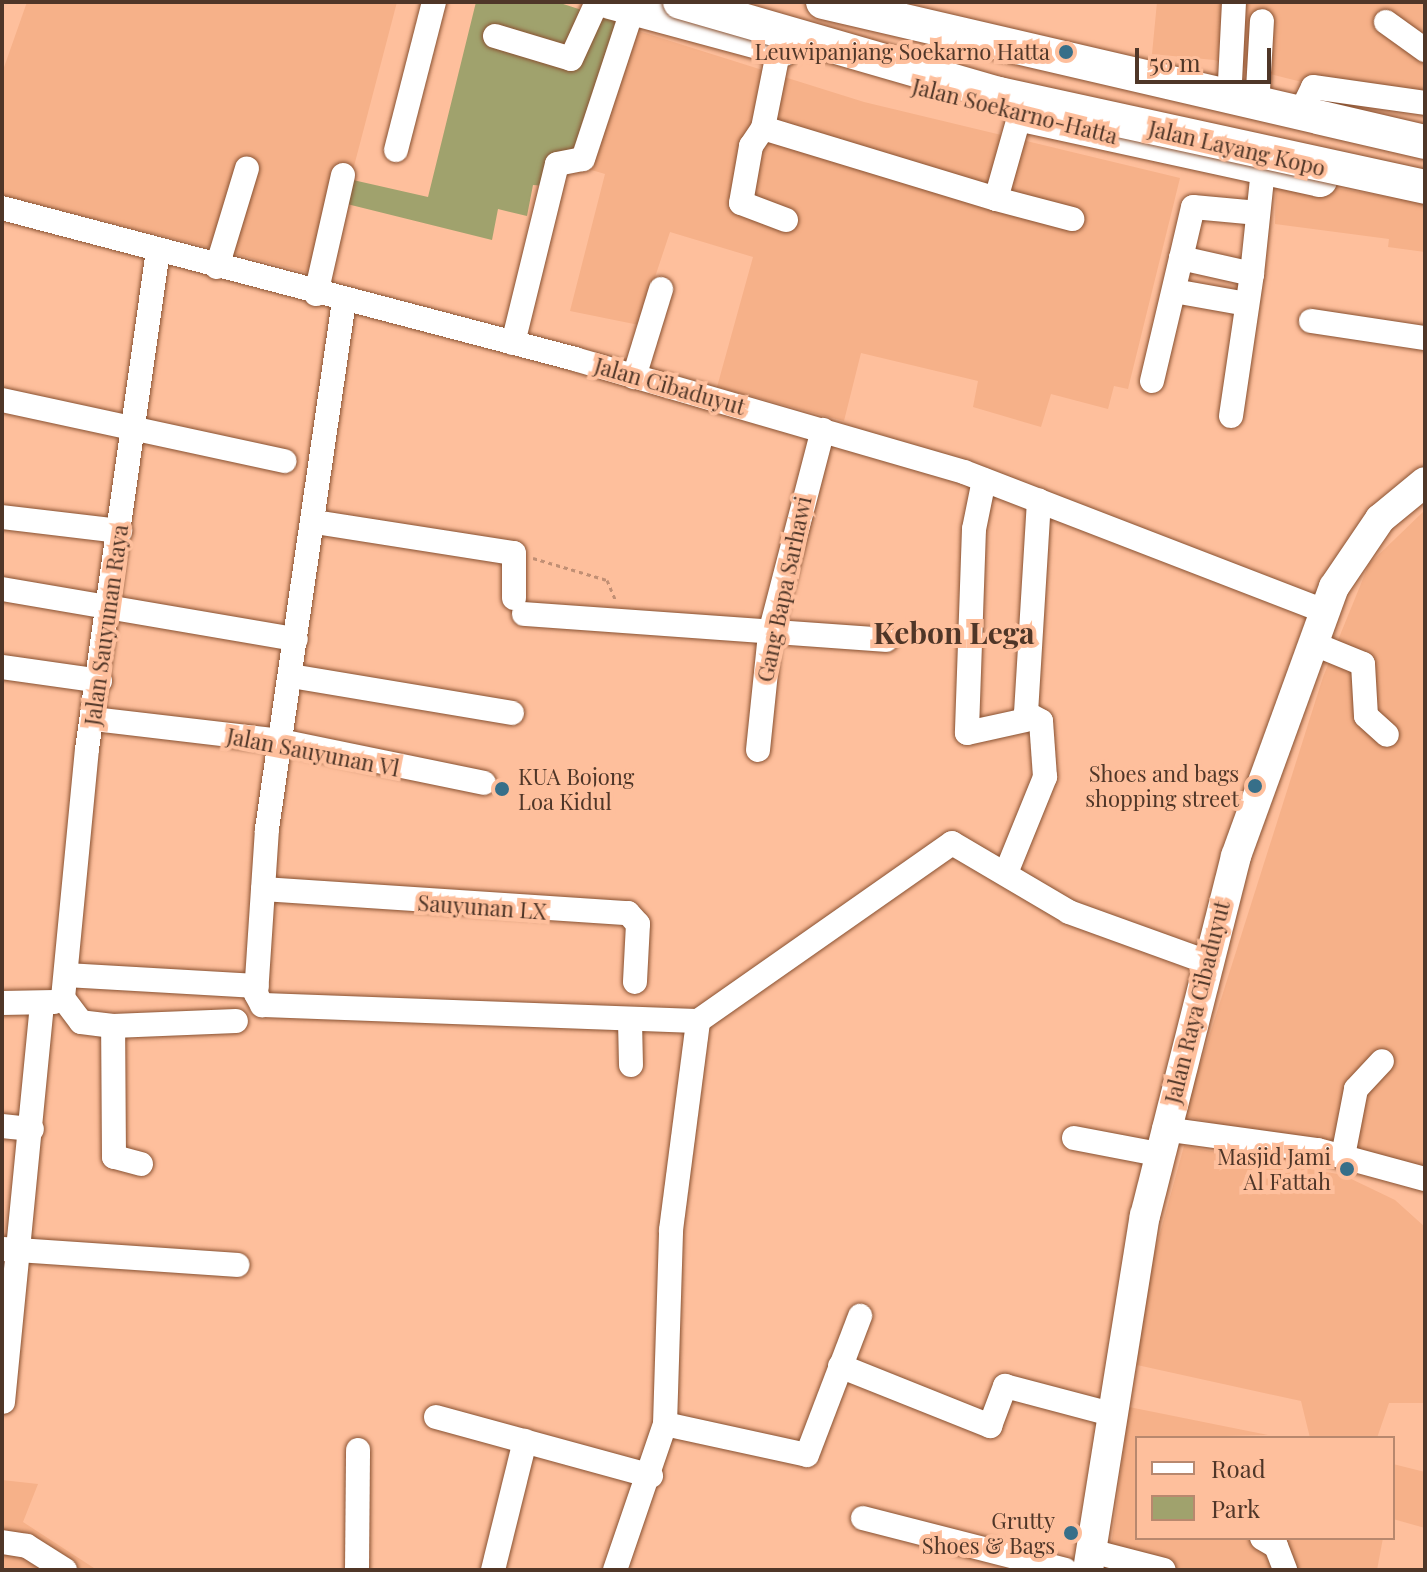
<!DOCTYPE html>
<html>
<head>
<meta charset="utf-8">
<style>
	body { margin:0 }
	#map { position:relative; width:1427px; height:1572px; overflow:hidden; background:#febf9c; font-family:"Playfair Display",serif }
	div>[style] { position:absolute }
	.built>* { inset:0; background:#f6b189 }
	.green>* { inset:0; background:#a0a26d }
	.path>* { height:3px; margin-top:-1.5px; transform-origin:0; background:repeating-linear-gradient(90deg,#c18f74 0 4px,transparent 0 8px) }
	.roads { filter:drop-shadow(0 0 2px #885131) drop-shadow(0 0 2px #885131) }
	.minor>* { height:24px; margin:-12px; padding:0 12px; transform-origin:12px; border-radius:12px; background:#fff }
	.major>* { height:30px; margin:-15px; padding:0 15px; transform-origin:15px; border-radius:15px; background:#fff }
	.highway>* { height:34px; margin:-17px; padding:0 17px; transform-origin:17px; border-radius:17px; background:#fff }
	.bridges { filter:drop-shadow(0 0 2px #885131) drop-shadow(0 0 2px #885131) }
	.highway-bridge>* { height:34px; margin:-17px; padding:0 17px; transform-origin:17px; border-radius:17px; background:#fff }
	.dots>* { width:22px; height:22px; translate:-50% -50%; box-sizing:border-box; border:4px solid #febf9c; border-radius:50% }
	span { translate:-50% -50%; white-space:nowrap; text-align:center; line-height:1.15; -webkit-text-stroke:8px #febf9c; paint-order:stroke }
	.poi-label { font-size:22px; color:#4f3628 }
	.right { translate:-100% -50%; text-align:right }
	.left { translate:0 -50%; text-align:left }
	.street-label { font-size:22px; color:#4f3628 }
	.district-label { font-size:30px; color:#4f3628; font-weight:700 }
	.frame { position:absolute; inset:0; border:4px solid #4f3628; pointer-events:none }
	.legend { position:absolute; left:1135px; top:1436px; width:260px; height:104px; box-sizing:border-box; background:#febf9c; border:2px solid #b8886e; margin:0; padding:10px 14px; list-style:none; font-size:24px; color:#4f3628 }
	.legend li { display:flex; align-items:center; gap:16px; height:40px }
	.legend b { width:40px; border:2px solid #b8886e }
	.scale { position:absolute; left:1135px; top:48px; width:136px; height:36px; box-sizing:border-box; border:4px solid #4f3628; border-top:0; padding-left:10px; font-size:24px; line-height:28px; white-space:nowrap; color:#4f3628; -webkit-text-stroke:6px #febf9c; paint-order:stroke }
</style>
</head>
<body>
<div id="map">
	<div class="built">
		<div style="clip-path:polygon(27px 2px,397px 2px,325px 277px,2px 195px,2px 73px)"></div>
		<div style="clip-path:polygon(1157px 2px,1425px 2px,1425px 113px,1214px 60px,1152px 54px)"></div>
		<div style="clip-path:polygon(629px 28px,864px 102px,1180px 178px,1128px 389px,1114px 386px,1108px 409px,1051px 394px,1041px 427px,973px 407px,978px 381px,861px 353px,844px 421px,717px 387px,753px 257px,670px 232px,639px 325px,570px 311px,605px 174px,588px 169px)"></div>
		<div style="clip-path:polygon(1276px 178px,1425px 203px,1425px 252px,1388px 247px,1389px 239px,1275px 224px)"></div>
		<div style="clip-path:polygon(1425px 510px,1425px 1174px,1184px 1116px,1323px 677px,1369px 564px)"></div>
		<div style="clip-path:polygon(1184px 1146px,1343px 1175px,1395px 1200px,1425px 1227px,1425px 1403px,1389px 1403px,1377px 1438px,1310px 1438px,1301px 1401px,1137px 1365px,1142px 1299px)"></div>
		<div style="clip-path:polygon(1129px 1407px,1268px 1435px,1137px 1438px,1137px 1538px,1383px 1538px,1377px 1570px,1108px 1570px)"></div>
		<div style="clip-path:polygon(1393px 1464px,1425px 1472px,1425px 1528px,1393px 1519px)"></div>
		<div style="clip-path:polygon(2px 1480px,38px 1484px,23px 1522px,97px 1570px,2px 1570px)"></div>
	</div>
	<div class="green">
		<div style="clip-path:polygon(476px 2px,557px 2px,625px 24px,579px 158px,547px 186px,533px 185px,527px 216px,498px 209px,492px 240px,347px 204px,353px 180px,428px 197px)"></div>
	</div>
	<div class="path">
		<div style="left:533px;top:558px;width:77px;rotate:16.6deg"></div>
		<div style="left:607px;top:580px;width:21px;rotate:67deg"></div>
	</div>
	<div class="roads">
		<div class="minor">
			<div style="left:1386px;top:22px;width:48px;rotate:35.7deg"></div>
			<div style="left:495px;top:36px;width:79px;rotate:16.8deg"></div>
			<div style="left:571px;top:59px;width:63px;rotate:-65.5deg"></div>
			<div style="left:1229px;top:101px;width:99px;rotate:-87.1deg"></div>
			<div style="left:1257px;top:107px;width:86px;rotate:-86.7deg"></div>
			<div style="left:1299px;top:116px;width:32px;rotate:-64deg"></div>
			<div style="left:1313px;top:87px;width:113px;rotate:8.1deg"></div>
			<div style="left:763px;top:128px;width:82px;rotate:-78.7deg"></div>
			<div style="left:396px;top:150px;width:153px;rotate:-75.6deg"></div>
			<div style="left:996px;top:199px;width:79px;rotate:14.7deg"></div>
			<div style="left:2px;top:208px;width:593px;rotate:14.76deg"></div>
			<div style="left:575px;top:359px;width:405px;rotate:16.2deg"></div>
			<div style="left:964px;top:472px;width:386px;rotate:21.1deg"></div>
			<div style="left:1258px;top:213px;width:65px;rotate:-174.7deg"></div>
			<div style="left:1193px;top:207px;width:52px;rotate:103.2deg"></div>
			<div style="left:1181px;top:258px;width:73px;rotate:12.7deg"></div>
			<div style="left:1252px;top:274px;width:106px;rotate:-84deg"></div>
			<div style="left:786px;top:220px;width:48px;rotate:-159.3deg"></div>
			<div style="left:741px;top:203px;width:58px;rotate:-80deg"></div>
			<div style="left:751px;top:146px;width:22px;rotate:-56deg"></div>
			<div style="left:763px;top:128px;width:244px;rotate:16.9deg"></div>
			<div style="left:996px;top:199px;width:88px;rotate:-74.2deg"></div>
			<div style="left:217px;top:267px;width:103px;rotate:-73.1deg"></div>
			<div style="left:1174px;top:291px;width:74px;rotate:10.1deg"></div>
			<div style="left:316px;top:294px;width:122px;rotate:-77.2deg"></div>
			<div style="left:344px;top:301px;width:534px;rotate:98.3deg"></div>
			<div style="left:267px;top:829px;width:165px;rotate:93.8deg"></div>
			<div style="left:256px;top:994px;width:13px;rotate:61deg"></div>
			<div style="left:262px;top:1005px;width:436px;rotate:2.1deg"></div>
			<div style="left:698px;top:1021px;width:310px;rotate:-35deg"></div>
			<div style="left:952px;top:843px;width:136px;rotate:30.5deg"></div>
			<div style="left:1069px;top:912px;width:144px;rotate:19.9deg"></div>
			<div style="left:1311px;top:321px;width:115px;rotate:8.5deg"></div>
			<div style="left:513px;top:343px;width:184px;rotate:-76.2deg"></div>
			<div style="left:557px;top:164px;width:26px;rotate:-11deg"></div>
			<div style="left:583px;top:159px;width:159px;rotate:-71.7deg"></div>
			<div style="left:634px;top:377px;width:92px;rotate:-72.9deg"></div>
			<div style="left:1152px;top:381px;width:126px;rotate:-76.7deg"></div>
			<div style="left:2px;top:400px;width:289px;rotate:12.2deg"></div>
			<div style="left:1231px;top:416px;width:144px;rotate:-81.6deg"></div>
			<div style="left:984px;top:480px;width:50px;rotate:101.5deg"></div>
			<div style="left:974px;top:529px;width:204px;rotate:92deg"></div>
			<div style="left:967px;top:733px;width:60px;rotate:-12.4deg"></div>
			<div style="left:2px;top:517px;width:119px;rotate:6.8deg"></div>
			<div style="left:315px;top:522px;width:201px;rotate:8.9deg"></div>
			<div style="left:514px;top:553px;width:45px;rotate:90deg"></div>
			<div style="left:2px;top:589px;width:298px;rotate:9.7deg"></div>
			<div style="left:524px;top:614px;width:363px;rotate:4.1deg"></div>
			<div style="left:1312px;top:643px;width:55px;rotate:22.4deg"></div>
			<div style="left:1363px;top:664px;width:52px;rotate:86.7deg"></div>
			<div style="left:1366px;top:716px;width:28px;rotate:42deg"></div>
			<div style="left:2px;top:667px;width:99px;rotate:8.1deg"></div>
			<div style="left:291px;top:676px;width:224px;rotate:9.5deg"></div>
			<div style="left:94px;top:719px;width:187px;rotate:6.7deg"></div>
			<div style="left:280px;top:741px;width:208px;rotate:11.6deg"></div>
			<div style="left:758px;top:750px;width:118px;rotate:-84.1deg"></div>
			<div style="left:770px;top:633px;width:210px;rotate:-75.4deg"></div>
			<div style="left:1006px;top:873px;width:104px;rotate:-67.9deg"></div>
			<div style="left:1045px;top:777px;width:56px;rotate:-94.1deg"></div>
			<div style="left:1041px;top:721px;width:17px;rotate:-152deg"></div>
			<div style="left:1026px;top:713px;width:213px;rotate:-86.5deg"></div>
			<div style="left:263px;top:889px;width:366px;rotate:3.8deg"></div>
			<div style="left:628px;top:913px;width:15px;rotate:48deg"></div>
			<div style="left:638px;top:924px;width:58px;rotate:93deg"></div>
			<div style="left:66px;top:975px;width:191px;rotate:3.3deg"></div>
			<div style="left:2px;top:1003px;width:52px;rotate:-1.1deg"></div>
			<div style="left:630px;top:1021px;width:44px;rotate:88.7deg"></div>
			<div style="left:113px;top:1026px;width:123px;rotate:-2.3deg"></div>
			<div style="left:2px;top:1126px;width:30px;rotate:6deg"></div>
			<div style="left:1164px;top:1129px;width:155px;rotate:7.8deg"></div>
			<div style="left:1318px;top:1150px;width:111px;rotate:15.2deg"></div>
			<div style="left:1074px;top:1138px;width:86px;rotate:10.8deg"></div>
			<div style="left:1343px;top:1156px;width:68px;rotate:-79deg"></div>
			<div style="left:1356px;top:1089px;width:38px;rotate:-47deg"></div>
			<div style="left:141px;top:1164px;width:28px;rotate:-165deg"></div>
			<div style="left:114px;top:1157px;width:131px;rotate:-90.4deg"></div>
			<div style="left:113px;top:1026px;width:32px;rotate:-173deg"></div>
			<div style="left:81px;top:1022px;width:30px;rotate:-127deg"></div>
			<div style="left:63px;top:998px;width:250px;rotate:-84.5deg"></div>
			<div style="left:87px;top:749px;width:503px;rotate:-81.89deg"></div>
			<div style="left:4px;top:1249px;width:234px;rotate:3.9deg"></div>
			<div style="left:840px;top:1366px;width:162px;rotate:21.8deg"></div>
			<div style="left:990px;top:1426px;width:43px;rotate:-69.4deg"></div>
			<div style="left:1005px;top:1386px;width:110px;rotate:14.8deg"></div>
			<div style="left:3px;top:1402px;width:397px;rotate:-84.4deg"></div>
			<div style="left:436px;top:1417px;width:223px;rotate:15.3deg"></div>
			<div style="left:665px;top:1424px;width:145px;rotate:12.3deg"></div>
			<div style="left:807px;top:1455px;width:149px;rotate:-69.1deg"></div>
			<div style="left:863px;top:1518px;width:209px;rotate:14.4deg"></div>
			<div style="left:1262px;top:1538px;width:16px;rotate:30deg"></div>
			<div style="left:1276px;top:1546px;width:26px;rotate:69deg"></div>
			<div style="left:2px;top:1542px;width:25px;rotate:9deg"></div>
			<div style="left:27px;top:1546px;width:45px;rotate:32.3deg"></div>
			<div style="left:1091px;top:1551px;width:75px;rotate:14.6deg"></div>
			<div style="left:357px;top:1570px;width:120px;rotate:-89.5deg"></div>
			<div style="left:493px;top:1570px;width:133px;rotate:-76.1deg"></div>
			<div style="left:615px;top:1570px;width:154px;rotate:-71.1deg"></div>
			<div style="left:665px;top:1424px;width:194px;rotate:-88.2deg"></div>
			<div style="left:671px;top:1230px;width:211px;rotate:-82.6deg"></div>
		</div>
		<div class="major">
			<div style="left:1088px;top:1570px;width:359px;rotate:-80.9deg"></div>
			<div style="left:1145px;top:1216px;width:371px;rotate:-75.8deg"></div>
			<div style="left:1236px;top:856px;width:286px;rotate:-70deg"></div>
			<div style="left:1334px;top:587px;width:82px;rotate:-55.9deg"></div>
			<div style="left:1380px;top:519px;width:58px;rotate:-39.4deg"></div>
		</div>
		<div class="highway">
			<div style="left:610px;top:2px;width:180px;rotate:15.1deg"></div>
			<div style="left:823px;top:2px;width:618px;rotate:13.09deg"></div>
			<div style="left:1031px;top:117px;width:296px;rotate:12.3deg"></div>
		</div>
	</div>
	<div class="bridges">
		<div class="highway-bridge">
			<div style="left:680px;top:2px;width:332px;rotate:16.1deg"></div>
			<div style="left:999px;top:94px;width:436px;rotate:12.3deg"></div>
		</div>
	</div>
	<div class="dots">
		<div style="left:1066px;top:52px;background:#376f89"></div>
		<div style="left:1255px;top:786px;background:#376f89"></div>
		<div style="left:502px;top:789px;background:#376f89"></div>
		<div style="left:1347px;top:1169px;background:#376f89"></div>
		<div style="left:1071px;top:1533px;background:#376f89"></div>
	</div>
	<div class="poi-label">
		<span class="right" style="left:1050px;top:52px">Leuwipanjang Soekarno Hatta</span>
		<span class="right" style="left:1239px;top:786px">Shoes and bags<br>shopping street</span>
		<span class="left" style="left:518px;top:789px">KUA Bojong<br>Loa Kidul</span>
		<span class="right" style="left:1331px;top:1169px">Masjid Jami<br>Al Fattah</span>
		<span class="right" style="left:1055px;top:1533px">Grutty<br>Shoes &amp; Bags</span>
	</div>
	<div class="street-label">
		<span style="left:1015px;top:111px;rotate:14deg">Jalan Soekarno-Hatta</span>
		<span style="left:1237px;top:148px;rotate:13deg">Jalan Layang Kopo</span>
		<span style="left:670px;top:386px;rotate:16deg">Jalan Cibaduyut</span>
		<span style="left:784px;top:589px;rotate:-78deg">Gang Bapa Sarhawi</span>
		<span style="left:106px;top:625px;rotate:-82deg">Jalan Sauyunan Raya</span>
		<span style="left:313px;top:752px;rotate:11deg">Jalan Sauyunan Vl</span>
		<span style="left:482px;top:907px;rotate:4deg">Sauyunan LX</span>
		<span style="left:1197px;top:1002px;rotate:-76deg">Jalan Raya Cibaduyut</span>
	</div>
	<div class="district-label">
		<span style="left:954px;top:632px">Kebon Lega</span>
	</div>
	<div class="frame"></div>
	<ul class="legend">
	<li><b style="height:10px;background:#fff"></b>Road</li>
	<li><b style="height:22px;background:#a0a26d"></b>Park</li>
	</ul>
	<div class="scale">50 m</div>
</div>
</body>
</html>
